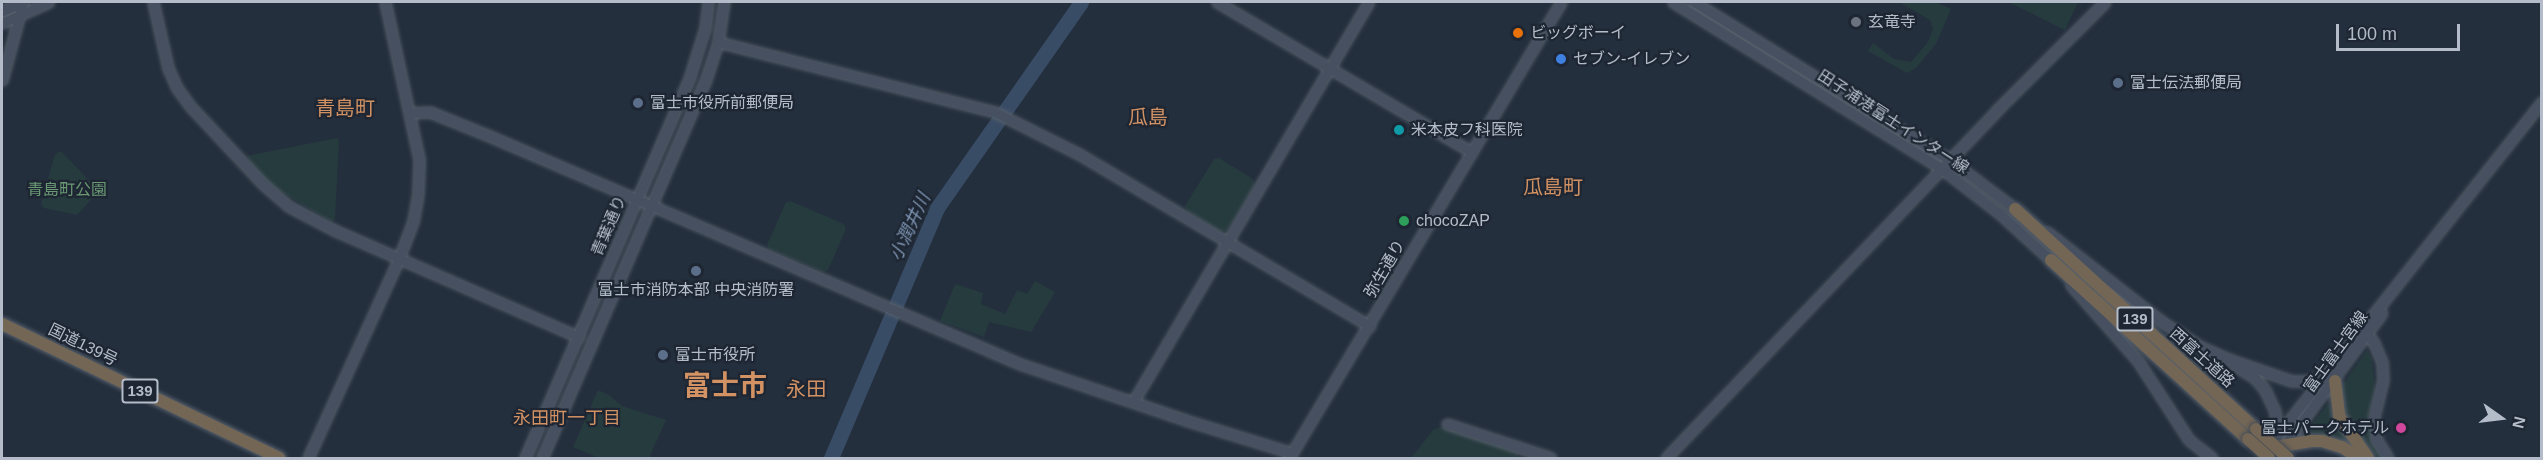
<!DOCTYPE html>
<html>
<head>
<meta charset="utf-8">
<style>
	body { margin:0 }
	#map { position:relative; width:2543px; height:460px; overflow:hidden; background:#242f3d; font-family:Arial,"Noto Sans JP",sans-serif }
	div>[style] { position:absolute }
	.green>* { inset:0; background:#263b3e }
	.river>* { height:15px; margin:-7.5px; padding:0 7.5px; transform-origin:7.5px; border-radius:7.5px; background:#394c66 }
	.roads { filter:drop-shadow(0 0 2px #565f6b) drop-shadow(0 0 2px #565f6b) }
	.secondary>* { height:9px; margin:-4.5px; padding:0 4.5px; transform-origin:4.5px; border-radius:4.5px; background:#465060 }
	.highway>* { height:12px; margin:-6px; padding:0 6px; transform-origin:6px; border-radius:6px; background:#736655 }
	.bridges { filter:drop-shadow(0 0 2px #434c58) drop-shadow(0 0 2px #434c58) }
	.highway-bridge>* { height:12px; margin:-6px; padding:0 6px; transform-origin:6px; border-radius:6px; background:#736655 }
	.dots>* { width:16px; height:16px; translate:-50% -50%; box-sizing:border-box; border:3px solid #1d2632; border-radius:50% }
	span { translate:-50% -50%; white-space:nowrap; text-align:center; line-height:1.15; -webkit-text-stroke:4.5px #1d2632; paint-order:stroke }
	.shield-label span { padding:2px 4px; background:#1d2632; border:2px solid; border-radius:4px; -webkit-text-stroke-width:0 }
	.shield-label { font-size:15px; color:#b3bcc8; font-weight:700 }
	.poi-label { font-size:16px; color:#b3bcc8 }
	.left { translate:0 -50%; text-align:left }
	.right { translate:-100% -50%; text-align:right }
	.street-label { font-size:16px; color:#b3bcc8 }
	.park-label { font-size:16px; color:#6a9974 }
	.water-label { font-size:18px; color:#7c92b0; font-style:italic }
	.neighbourhood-label { font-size:18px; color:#d39263 }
	.quarter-label { font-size:20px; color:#d39263 }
	.town-label { font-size:28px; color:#d39263; font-weight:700 }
	.frame { position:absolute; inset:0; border:3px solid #b3bcc8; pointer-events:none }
	.north { position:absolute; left:2471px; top:388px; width:60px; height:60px; -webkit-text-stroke:4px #1d2632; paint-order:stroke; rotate:104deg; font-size:16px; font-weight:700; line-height:24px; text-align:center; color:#b3bcc8 }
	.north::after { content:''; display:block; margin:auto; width:21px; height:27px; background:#b3bcc8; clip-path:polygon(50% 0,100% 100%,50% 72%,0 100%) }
	.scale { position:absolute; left:2336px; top:24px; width:124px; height:27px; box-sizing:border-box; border:3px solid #b3bcc8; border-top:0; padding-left:8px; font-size:18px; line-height:21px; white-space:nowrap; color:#b3bcc8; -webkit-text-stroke:4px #1d2632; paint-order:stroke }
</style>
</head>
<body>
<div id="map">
	<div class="green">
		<div style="clip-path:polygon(1899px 2px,1935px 2px,1951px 9px,1936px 44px,1916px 68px,1907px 73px,1868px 51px,1873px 43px,1894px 59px,1911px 62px,1928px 42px,1933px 29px,1930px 20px)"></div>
		<div style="clip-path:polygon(2008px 2px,2078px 2px,2065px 30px)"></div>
		<div style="clip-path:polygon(337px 138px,339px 140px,335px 219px,332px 222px,276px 189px,250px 164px,247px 156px)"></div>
		<div style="clip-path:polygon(61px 151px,99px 191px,77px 215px,44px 208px,41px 204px,55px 154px)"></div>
		<div style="clip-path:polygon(1219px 158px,1253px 179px,1255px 185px,1227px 230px,1221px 232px,1187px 211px,1185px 206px,1214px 159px)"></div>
		<div style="clip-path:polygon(790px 201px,844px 224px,846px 229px,828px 270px,823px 272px,769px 249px,767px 245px,786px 202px)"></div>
		<div style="clip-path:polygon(1035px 281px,1055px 292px,1031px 332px,989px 322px,984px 337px,940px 321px,955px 284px,983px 293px,981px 304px,1005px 314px,1017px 290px,1027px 294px)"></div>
		<div style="clip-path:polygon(2367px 350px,2372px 358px,2375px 388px,2368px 417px,2374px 440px,2383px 458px,2375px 458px,2340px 408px,2341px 387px)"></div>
		<div style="clip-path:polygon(598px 390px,609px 395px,622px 406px,666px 420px,649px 458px,599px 458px,573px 447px)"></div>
		<div style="clip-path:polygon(2329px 403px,2339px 428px,2361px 454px,2328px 437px,2303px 435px)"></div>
		<div style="clip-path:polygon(1447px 424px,1518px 452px,1518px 458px,1411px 458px,1433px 430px)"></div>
	</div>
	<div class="river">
		<div style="left:831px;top:458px;width:272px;rotate:-67deg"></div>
		<div style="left:937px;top:208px;width:251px;rotate:-55deg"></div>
	</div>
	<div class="roads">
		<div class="secondary">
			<div style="left:153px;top:2px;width:68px;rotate:77.2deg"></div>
			<div style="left:168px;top:68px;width:22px;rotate:66deg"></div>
			<div style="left:177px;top:88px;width:22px;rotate:54deg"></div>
			<div style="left:190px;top:106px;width:107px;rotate:46.9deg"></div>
			<div style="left:263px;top:184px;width:33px;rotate:41deg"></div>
			<div style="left:288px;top:206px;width:54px;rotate:27.5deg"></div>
			<div style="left:336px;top:231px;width:265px;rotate:23.6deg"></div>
			<div style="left:1217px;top:2px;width:296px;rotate:30.5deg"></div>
			<div style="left:1673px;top:2px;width:317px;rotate:31.8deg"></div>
			<div style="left:1942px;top:169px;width:72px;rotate:37.7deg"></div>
			<div style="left:1999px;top:213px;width:76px;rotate:42.3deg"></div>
			<div style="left:1694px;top:2px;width:301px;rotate:31.7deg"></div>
			<div style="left:1950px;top:160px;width:86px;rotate:37deg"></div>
			<div style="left:2px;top:11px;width:23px;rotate:-23deg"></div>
			<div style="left:2px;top:23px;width:51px;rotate:-24.1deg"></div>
			<div style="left:718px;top:42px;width:286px;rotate:14.2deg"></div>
			<div style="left:995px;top:112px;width:92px;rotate:26.6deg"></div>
			<div style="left:1077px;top:153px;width:340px;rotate:30.6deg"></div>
			<div style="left:2px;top:80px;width:81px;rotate:-74.9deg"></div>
			<div style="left:410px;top:113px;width:20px;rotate:-3deg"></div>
			<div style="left:430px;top:112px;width:61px;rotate:22deg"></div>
			<div style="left:487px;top:135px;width:580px;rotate:23.25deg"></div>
			<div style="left:1020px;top:364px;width:174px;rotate:18.7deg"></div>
			<div style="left:1185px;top:420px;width:112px;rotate:17.1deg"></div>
			<div style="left:2047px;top:232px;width:145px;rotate:38deg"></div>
			<div style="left:2161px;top:321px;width:45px;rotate:33.3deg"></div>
			<div style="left:2199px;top:346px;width:32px;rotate:24deg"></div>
			<div style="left:2228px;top:359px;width:68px;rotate:19deg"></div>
			<div style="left:2292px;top:381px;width:17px"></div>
			<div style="left:2309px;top:381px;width:15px;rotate:-16deg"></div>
			<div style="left:2071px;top:285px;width:101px;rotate:48.6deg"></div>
			<div style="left:2138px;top:361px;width:94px;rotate:57.2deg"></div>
			<div style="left:2189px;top:440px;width:29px;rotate:38deg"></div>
			<div style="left:2365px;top:333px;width:11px;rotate:45deg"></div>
			<div style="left:2373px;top:341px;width:23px;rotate:67deg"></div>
			<div style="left:2382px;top:362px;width:18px;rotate:87deg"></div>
			<div style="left:2383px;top:380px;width:38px;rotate:104deg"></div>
			<div style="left:2374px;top:417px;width:22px;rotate:85deg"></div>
			<div style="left:2376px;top:439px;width:22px;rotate:58deg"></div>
			<div style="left:2234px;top:365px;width:25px;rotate:32deg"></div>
			<div style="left:2255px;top:378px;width:16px;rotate:50deg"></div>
			<div style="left:2265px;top:390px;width:23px;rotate:65deg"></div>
			<div style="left:2275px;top:411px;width:27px;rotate:86deg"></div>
			<div style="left:1133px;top:402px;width:464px;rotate:-59.5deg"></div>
			<div style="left:1447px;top:424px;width:109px;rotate:18.1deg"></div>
			<div style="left:2269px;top:446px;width:439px;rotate:-51.6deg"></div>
			<div style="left:308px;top:458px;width:220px;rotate:-65.5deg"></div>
			<div style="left:399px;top:258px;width:39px;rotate:-69deg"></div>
			<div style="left:413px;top:222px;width:29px;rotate:-80deg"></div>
			<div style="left:418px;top:193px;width:34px;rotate:-88deg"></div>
			<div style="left:419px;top:159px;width:161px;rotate:-102.2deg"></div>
			<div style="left:525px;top:458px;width:416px;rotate:-66.6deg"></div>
			<div style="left:690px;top:76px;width:50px;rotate:-72.6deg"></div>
			<div style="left:705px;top:28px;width:26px;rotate:-83deg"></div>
			<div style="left:542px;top:458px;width:410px;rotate:-66.6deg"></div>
			<div style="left:705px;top:82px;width:42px;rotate:-72deg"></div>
			<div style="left:718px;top:42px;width:40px;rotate:-81.5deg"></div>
			<div style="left:1289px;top:458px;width:531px;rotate:-59.18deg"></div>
			<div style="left:1666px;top:458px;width:482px;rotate:-46.4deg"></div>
			<div style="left:1998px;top:109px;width:151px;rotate:-45deg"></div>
			<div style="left:2275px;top:458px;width:180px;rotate:-53.6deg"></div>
		</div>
		<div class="highway">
			<div style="left:2015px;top:209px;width:326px;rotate:42.4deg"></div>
			<div style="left:2051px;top:260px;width:266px;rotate:42.3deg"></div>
			<div style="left:2px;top:324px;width:308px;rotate:25.8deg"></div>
			<div style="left:2335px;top:381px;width:35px;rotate:83deg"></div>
			<div style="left:2339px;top:416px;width:51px;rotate:55.4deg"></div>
			<div style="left:2268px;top:448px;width:44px;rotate:-9.2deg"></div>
			<div style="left:2311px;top:441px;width:11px"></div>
			<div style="left:2322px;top:441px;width:21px;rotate:17deg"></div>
			<div style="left:2342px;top:447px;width:20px;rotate:33deg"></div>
		</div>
	</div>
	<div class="bridges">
		<div class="highway-bridge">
			<div style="left:2256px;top:429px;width:43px;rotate:42.2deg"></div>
			<div style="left:2248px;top:439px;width:28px;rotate:42deg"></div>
		</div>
	</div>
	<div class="dots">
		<div style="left:1856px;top:22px;background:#6b7280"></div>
		<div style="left:1518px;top:33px;background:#e8710a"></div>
		<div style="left:1561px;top:59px;background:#3f7fe0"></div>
		<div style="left:2118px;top:83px;background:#5c6f8a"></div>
		<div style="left:638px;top:103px;background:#5c6f8a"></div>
		<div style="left:1399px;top:130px;background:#0f9aa8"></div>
		<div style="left:1404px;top:221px;background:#2e9e5b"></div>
		<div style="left:696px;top:271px;background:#5c6f8a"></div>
		<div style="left:663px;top:355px;background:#5c6f8a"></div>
		<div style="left:2401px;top:428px;background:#d1479c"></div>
	</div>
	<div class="shield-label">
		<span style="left:2135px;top:319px">139</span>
		<span style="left:140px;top:391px">139</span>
	</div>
	<div class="poi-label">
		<span class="left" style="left:1868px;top:22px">玄竜寺</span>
		<span class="left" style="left:1530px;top:33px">ビッグボーイ</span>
		<span class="left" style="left:1573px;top:59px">セブン-イレブン</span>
		<span class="left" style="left:2130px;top:83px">富士伝法郵便局</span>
		<span class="left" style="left:650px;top:103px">富士市役所前郵便局</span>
		<span class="left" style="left:1411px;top:130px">米本皮フ科医院</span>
		<span class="left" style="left:1416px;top:221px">chocoZAP</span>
		<span style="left:696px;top:290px">富士市消防本部 中央消防署</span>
		<span class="left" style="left:675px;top:355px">富士市役所</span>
		<span class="right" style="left:2389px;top:428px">富士パークホテル</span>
	</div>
	<div class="street-label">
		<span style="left:1893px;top:122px;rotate:33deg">田子浦港富士インター線</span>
		<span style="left:609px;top:226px;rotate:-67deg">青葉通り</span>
		<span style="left:1385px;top:269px;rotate:-60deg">弥生通り</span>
		<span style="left:83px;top:345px;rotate:26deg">国道139号</span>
		<span style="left:2336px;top:352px;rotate:-54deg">富士富士宮線</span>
		<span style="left:2202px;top:358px;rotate:42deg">西富士道路</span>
	</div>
	<div class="park-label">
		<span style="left:67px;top:190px">青島町公園</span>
	</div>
	<div class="water-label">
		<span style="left:910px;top:227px;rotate:-65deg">小潤井川</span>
	</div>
	<div class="neighbourhood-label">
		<span style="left:567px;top:418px">永田町一丁目</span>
	</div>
	<div class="quarter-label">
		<span style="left:345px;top:108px">青島町</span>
		<span style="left:1148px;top:117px">瓜島</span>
		<span style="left:1553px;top:187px">瓜島町</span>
		<span style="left:806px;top:389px">永田</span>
	</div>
	<div class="town-label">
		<span style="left:725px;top:386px">富士市</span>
	</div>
	<div class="frame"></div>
	<div class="north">N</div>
	<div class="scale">100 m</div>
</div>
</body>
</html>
